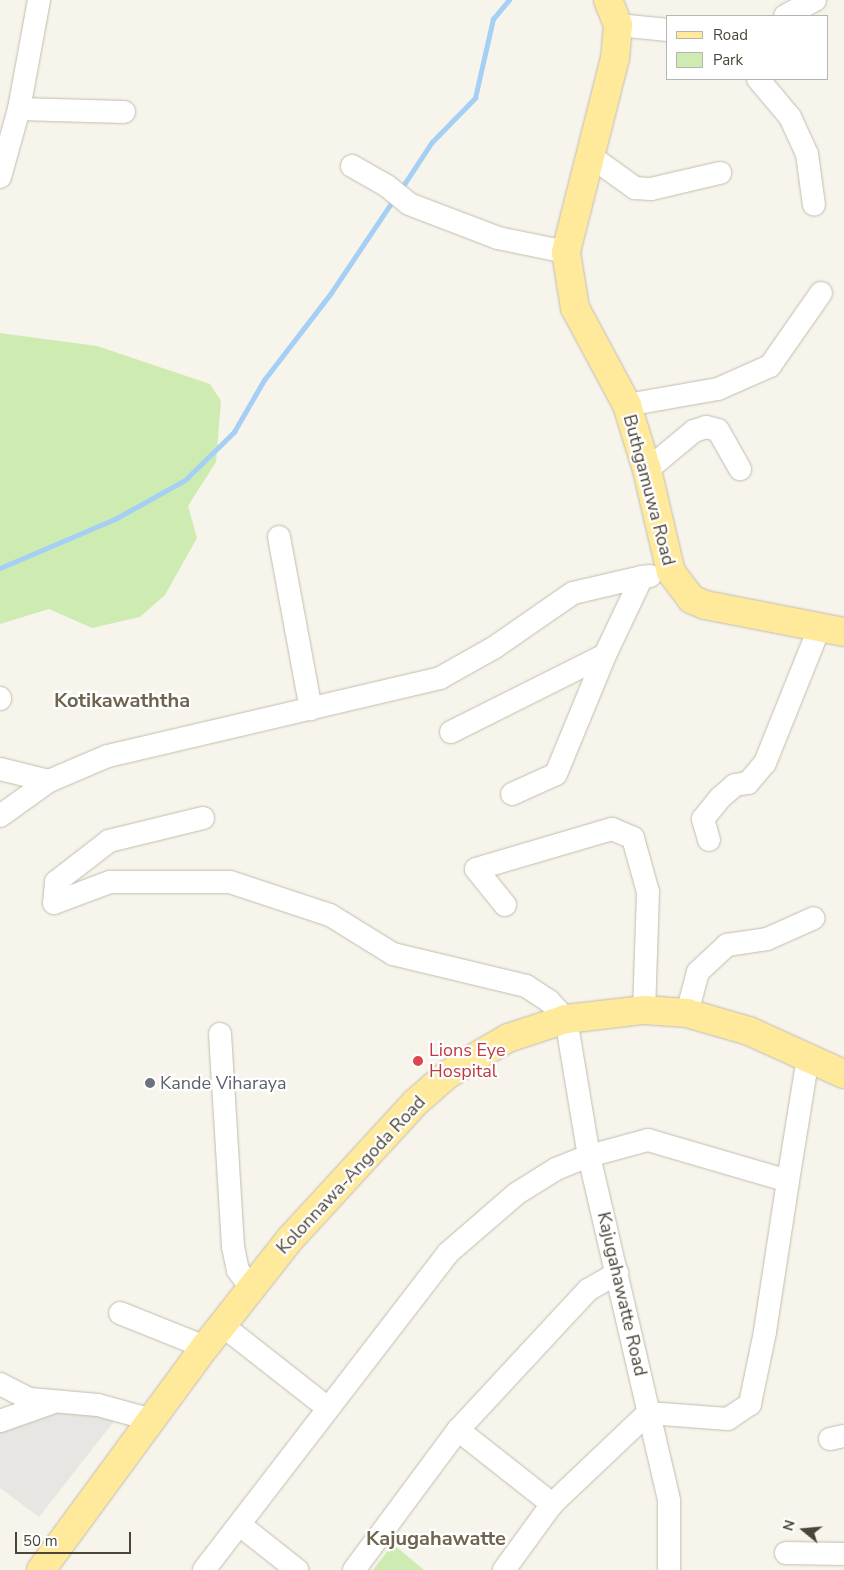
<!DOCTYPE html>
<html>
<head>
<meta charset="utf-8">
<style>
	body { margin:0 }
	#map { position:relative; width:844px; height:1570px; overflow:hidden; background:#f6f4eb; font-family:"Nunito Sans",sans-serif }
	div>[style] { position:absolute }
	.green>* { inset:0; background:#ceecb2 }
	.parking>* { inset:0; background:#e8e6e2 }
	.stream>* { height:4.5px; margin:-2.25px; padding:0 2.25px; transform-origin:2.25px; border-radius:2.25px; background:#a5cff5 }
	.roads { filter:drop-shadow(0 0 1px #c3bcad) drop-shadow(0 0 1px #c3bcad) }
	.minor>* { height:22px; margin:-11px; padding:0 11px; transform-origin:11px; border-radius:11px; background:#fff }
	.major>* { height:28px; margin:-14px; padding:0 14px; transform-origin:14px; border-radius:14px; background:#ffe99b }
	.dots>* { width:14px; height:14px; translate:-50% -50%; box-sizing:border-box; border:2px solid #fff; border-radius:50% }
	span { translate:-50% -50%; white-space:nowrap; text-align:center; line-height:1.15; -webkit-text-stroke:4.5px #fff; paint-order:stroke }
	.street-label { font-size:18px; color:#4b4538 }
	.health-label { font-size:18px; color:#be3a42 }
	.left { translate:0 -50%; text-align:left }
	.worship-label { font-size:18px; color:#5b616d }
	.quarter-label { font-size:20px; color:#6f644e; font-weight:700 }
	.legend { position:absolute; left:666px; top:15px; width:162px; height:65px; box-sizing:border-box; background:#fff; border:1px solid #b7b5af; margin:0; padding:6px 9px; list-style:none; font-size:15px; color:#4b4538 }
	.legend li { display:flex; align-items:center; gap:10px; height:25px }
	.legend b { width:25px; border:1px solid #b7b5af }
	.north { position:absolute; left:779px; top:1505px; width:50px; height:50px; -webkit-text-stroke:4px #fff; paint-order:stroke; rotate:287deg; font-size:14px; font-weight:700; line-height:20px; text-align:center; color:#4b4538 }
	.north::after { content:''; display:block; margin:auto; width:18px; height:22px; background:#4b4538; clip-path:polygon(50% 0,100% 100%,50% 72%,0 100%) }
	.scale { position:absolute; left:15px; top:1532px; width:116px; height:22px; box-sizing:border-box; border:2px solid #4b4538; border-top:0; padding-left:6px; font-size:15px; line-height:18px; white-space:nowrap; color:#4b4538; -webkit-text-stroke:4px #fff; paint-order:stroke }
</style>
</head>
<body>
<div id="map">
	<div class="green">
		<div style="clip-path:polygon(0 333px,97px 346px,210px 384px,221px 401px,216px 462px,188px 506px,197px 538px,165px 595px,140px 617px,92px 628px,49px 609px,0 624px)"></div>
		<div style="clip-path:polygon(393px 1544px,424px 1570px,373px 1570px)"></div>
	</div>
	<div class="parking">
		<div style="clip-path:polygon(70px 1407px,119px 1415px,39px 1517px,0 1488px,0 1430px)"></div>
	</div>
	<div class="stream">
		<div style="left:401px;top:189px;width:56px;rotate:-56.6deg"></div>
		<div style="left:432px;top:142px;width:62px;rotate:-45.7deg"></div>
		<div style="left:475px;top:98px;width:81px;rotate:-77.2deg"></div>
		<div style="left:493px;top:19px;width:25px;rotate:-50deg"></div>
		<div style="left:0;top:568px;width:125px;rotate:-23.1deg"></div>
		<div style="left:115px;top:519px;width:80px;rotate:-29.1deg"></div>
		<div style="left:185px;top:480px;width:69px;rotate:-44.4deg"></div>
		<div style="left:234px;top:432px;width:60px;rotate:-60deg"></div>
		<div style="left:264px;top:380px;width:110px;rotate:-52.4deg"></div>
		<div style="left:331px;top:293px;width:113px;rotate:-56.2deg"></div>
	</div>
	<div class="roads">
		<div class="minor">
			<div style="left:785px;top:16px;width:34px;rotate:-28deg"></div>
			<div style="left:618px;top:25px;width:50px;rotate:5.7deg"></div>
			<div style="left:758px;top:79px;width:50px;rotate:49.9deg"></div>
			<div style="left:790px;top:117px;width:41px;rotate:65.3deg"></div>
			<div style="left:807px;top:154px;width:51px;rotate:82.2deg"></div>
			<div style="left:19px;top:109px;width:105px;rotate:1.6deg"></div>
			<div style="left:589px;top:155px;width:57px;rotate:35.7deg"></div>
			<div style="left:635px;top:188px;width:16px;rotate:4deg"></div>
			<div style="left:651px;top:189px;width:71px;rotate:-13.1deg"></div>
			<div style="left:352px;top:166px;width:40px;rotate:29.7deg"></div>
			<div style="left:387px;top:186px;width:28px;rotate:39deg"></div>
			<div style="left:409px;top:204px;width:95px;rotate:20.9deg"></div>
			<div style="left:498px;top:238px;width:69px;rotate:11.6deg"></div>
			<div style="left:0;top:177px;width:71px;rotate:-74.4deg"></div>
			<div style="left:19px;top:109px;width:111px;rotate:-79.6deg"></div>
			<div style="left:627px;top:405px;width:92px;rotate:-10deg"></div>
			<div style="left:718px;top:389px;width:57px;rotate:-23.9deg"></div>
			<div style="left:770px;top:366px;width:89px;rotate:-55.1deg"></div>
			<div style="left:647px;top:470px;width:61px;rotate:-39.7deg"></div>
			<div style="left:694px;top:431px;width:13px;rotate:-18deg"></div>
			<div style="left:706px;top:427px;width:12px;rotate:14deg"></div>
			<div style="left:718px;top:430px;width:45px;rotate:60.6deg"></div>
			<div style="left:279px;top:537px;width:175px;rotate:79.5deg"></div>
			<div style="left:0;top:699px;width:1px;rotate:-90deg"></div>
			<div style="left:451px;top:732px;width:172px;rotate:-26.6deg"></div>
			<div style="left:605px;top:655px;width:86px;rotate:-64.6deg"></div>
			<div style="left:642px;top:577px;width:8px;rotate:-7deg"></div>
			<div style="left:0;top:769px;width:50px;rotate:13.8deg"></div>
			<div style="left:512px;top:794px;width:48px;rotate:-24.4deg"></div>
			<div style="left:556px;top:774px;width:129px;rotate:-67.6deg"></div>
			<div style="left:0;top:816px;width:60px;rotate:-35.5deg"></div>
			<div style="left:49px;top:781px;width:64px;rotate:-23deg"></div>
			<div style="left:108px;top:756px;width:341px;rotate:-13.2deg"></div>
			<div style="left:440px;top:678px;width:63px;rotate:-29.4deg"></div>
			<div style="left:495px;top:647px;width:95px;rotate:-34.7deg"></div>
			<div style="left:573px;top:593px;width:71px;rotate:-13.1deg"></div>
			<div style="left:203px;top:818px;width:97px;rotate:166.3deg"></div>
			<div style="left:109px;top:841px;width:67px;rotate:142.3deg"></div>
			<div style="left:56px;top:882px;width:21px;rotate:95deg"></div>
			<div style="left:54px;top:903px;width:60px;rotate:-20.6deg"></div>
			<div style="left:110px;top:882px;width:120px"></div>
			<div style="left:230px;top:882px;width:105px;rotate:18.3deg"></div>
			<div style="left:330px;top:915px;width:74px;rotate:31.8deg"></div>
			<div style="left:393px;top:954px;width:137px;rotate:13.5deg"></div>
			<div style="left:526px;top:986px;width:27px;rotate:33deg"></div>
			<div style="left:549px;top:1001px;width:25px;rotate:47deg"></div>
			<div style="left:566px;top:1019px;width:139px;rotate:80.5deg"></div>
			<div style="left:589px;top:1156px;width:354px;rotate:76.9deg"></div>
			<div style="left:669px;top:1501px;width:69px;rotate:90deg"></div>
			<div style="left:709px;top:840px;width:22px;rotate:-106deg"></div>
			<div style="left:703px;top:819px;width:27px;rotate:-51deg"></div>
			<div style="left:720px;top:798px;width:20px;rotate:-41deg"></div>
			<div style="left:735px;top:785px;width:13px;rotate:-9deg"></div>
			<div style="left:748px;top:783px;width:26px;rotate:-50deg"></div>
			<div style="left:765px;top:763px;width:144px;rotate:-68.1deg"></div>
			<div style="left:505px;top:905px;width:46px;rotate:-128.9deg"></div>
			<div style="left:476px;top:869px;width:142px;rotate:-16.4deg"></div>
			<div style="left:612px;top:829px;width:23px;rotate:23deg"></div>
			<div style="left:633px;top:838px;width:56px;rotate:74.5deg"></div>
			<div style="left:648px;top:892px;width:118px;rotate:91.9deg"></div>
			<div style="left:687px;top:1013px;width:42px;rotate:-75deg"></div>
			<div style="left:698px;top:972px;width:40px;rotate:-43deg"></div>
			<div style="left:727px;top:945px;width:40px;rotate:-8.5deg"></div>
			<div style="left:767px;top:939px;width:51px;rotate:-24.1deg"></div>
			<div style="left:220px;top:1034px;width:213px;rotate:86.5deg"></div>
			<div style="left:233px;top:1247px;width:24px;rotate:78deg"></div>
			<div style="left:238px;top:1270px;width:21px;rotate:55deg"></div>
			<div style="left:788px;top:1181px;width:126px;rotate:-80.8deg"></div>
			<div style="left:120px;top:1313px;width:92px;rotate:21.8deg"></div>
			<div style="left:222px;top:1325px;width:135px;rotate:38.1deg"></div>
			<div style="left:0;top:1384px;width:34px;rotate:27deg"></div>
			<div style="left:30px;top:1399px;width:68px;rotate:5deg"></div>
			<div style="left:98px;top:1405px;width:56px;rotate:15.5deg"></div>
			<div style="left:0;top:1421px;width:54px;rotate:-19.4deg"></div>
			<div style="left:458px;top:1430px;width:120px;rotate:38.2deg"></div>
			<div style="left:830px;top:1439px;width:14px;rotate:-12deg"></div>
			<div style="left:240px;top:1525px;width:73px;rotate:38.3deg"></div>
			<div style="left:786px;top:1553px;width:58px;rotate:1deg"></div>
			<div style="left:204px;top:1570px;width:400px;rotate:-52.4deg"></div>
			<div style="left:448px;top:1253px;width:90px;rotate:-40.9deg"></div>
			<div style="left:516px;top:1194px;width:47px;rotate:-32deg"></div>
			<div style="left:556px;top:1169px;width:35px;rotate:-22deg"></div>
			<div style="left:589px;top:1156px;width:61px;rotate:-15.2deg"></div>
			<div style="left:648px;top:1140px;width:146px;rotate:16.3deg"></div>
			<div style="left:788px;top:1181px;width:153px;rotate:98.7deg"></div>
			<div style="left:765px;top:1332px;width:74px;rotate:101.8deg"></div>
			<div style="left:750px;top:1404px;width:27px;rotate:146deg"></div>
			<div style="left:728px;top:1419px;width:80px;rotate:-175.7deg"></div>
			<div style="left:648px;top:1413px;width:132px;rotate:136.5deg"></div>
			<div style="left:552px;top:1504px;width:82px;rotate:126deg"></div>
			<div style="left:354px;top:1570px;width:174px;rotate:-53.4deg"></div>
			<div style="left:458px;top:1430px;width:191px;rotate:-47.1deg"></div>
			<div style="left:588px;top:1290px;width:34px;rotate:-30deg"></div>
		</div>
		<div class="major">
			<div style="left:608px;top:0;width:27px;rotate:68deg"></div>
			<div style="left:618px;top:25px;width:33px;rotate:95deg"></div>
			<div style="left:615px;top:58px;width:200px;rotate:104.2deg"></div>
			<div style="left:566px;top:252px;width:57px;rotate:80.9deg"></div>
			<div style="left:575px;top:308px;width:110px;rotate:61.8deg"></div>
			<div style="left:627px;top:405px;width:68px;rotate:72.9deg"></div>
			<div style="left:647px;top:470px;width:105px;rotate:76.8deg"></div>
			<div style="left:671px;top:572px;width:34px;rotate:53deg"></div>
			<div style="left:691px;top:599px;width:15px;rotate:23deg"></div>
			<div style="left:705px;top:605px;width:142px;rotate:11deg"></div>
			<div style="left:41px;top:1570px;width:277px;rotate:-53.7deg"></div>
			<div style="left:205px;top:1347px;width:137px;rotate:-51.8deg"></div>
			<div style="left:290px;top:1239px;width:186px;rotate:-47.4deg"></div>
			<div style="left:416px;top:1102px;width:41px;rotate:-41.1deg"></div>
			<div style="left:447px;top:1075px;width:36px;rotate:-32deg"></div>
			<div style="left:477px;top:1056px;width:36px;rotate:-30deg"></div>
			<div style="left:508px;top:1038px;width:61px;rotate:-18.1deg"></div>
			<div style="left:566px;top:1019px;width:79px;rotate:-6.6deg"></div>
			<div style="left:644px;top:1010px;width:43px;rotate:4deg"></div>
			<div style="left:687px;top:1013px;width:65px;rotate:16.2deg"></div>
			<div style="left:749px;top:1031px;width:104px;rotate:24.4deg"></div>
		</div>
	</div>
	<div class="dots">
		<div style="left:418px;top:1061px;background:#e0444e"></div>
		<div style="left:150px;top:1083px;background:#6b7280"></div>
	</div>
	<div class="street-label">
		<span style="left:649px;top:490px;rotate:75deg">Buthgamuwa Road</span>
		<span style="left:351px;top:1175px;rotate:-47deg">Kolonnawa-Angoda Road</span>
		<span style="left:622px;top:1294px;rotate:77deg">Kajugahawatte Road</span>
	</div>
	<div class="health-label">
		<span class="left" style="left:429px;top:1061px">Lions Eye<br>Hospital</span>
	</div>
	<div class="worship-label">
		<span class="left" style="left:160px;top:1083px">Kande Viharaya</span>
	</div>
	<div class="quarter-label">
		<span style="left:122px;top:700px">Kotikawaththa</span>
		<span style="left:436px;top:1538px">Kajugahawatte</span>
	</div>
	<ul class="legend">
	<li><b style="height:6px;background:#ffe99b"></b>Road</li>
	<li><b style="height:14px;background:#ceecb2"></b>Park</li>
	</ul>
	<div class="north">N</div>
	<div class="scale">50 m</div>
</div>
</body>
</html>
